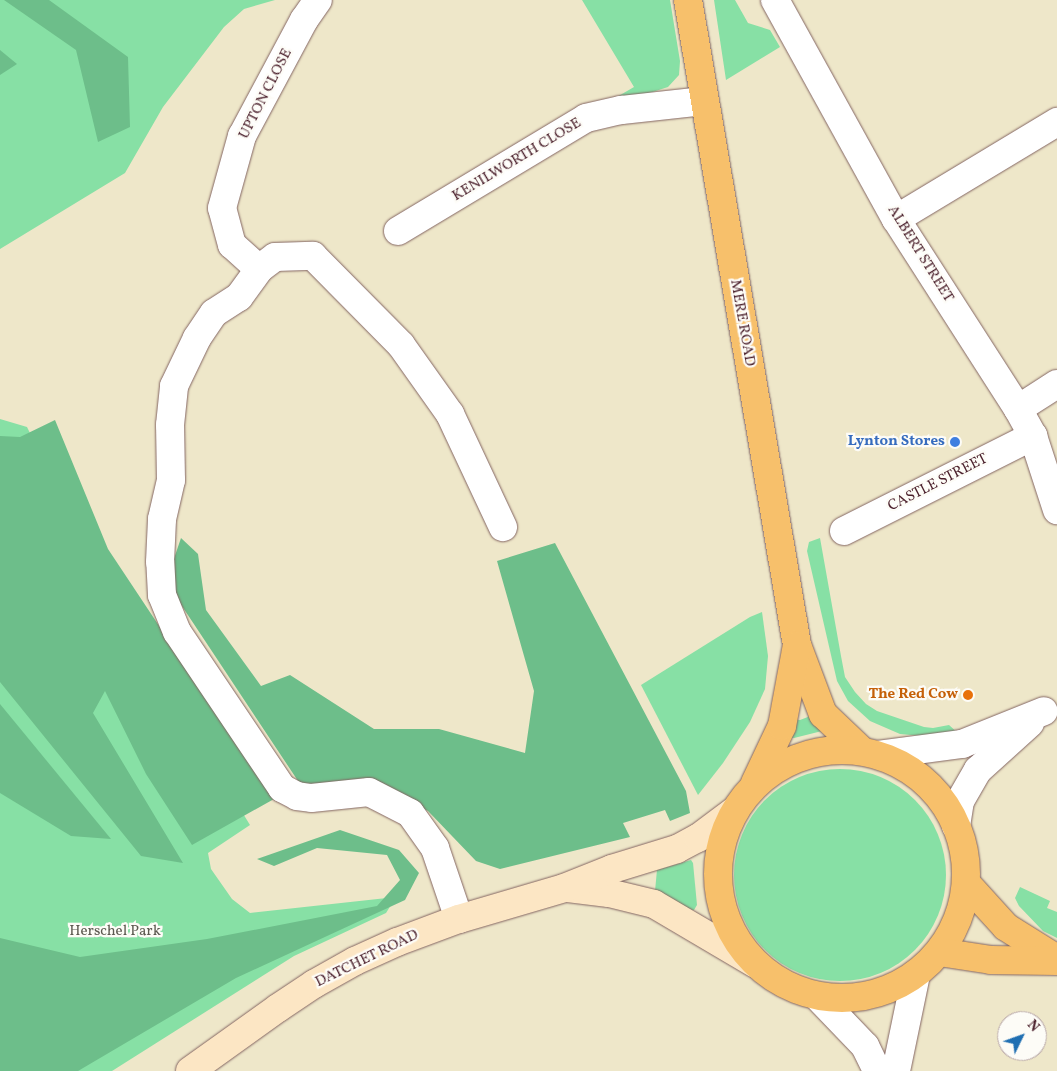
<!DOCTYPE html>
<html>
<head>
<meta charset="utf-8">
<style>
	body { margin:0 }
	#map { position:relative; width:1057px; height:1071px; overflow:hidden; background:#eee7c9; font-family:Vollkorn,serif }
	div>[style] { position:absolute }
	.green>* { inset:0; background:#87e0a5 }
	.round { border-radius:50% }
	.forest>* { inset:0; background:#6dbe8a }
	.roads { filter:drop-shadow(0 0 1px #836562) drop-shadow(0 0 1px #836562) }
	.minor>* { height:28px; margin:-14px; padding:0 14px; transform-origin:14px; border-radius:14px; background:#fff }
	.secondary>* { height:28px; margin:-14px; padding:0 14px; transform-origin:14px; border-radius:14px; background:#fce6c4 }
	.primary>* { height:28px; margin:-14px; padding:0 14px; transform-origin:14px; border-radius:14px; background:#f7c06b }
	.primary>.ring { margin:-14px; padding:0; box-sizing:content-box; background:none; border:28px solid #f7c06b; border-radius:50% }
	.dots>* { width:14px; height:14px; translate:-50% -50%; box-sizing:border-box; border:2px solid #fdfcf7; border-radius:50% }
	span { translate:-50% -50%; white-space:nowrap; text-align:center; line-height:1.15; -webkit-text-stroke:4.5px #fdfcf7; paint-order:stroke }
	.street-label { font-size:15px; color:#4a1f2b }
	.shop-label { font-size:15px; color:#366cbe; font-weight:700 }
	.right { translate:-100% -50%; text-align:right }
	.food-label { font-size:15px; color:#c56008; font-weight:700 }
	.park-label { font-size:15px; color:#5c5950 }
	.north { position:absolute; left:997px; top:1011px; width:50px; height:50px; box-sizing:border-box; background:#fdfcf7; border:1px solid #b5a4a5; border-radius:50%; rotate:48deg; font-size:14px; font-weight:700; line-height:20px; text-align:center; color:#4a1f2b }
	.north::after { content:''; display:block; margin:auto; width:18px; height:22px; background:#1f6fb2; clip-path:polygon(50% 0,100% 100%,50% 72%,0 100%) }
</style>
</head>
<body>
<div id="map">
	<div class="green">
		<div style="clip-path:polygon(0 0,275px 0,244px 9px,224px 27px,163px 107px,125px 173px,0 249px)"></div>
		<div style="clip-path:polygon(582px 0,670px 0,680px 61px,679px 75px,668px 87px,591px 112px,634px 87px)"></div>
		<div style="clip-path:polygon(714px 0,735px 0,748px 23px,770px 30px,780px 47px,726px 80px)"></div>
		<div style="clip-path:polygon(0 419px,27px 427px,114px 604px,250px 825px,208px 853px,211px 869px,232px 899px,250px 913px,396px 897px,386px 913px,294px 956px,112px 1071px,0 1071px)"></div>
		<div style="clip-path:polygon(820px 538px,841px 656px,845px 677px,855px 692px,866px 704px,877px 711px,924px 727px,933px 728px,949px 725px,959px 734px,933px 737px,900px 734px,870px 721px,848px 701px,837px 681px,807px 551px,809px 542px)"></div>
		<div style="clip-path:polygon(762px 612px,768px 656px,765px 689px,750px 722px,723px 763px,698px 795px,641px 685px,750px 617px)"></div>
		<div style="clip-path:polygon(818px 713px,822px 731px,794px 738px,788px 737px,791px 719px,800px 720px)"></div>
		<div class="round" style="left:734px;top:769px;width:212px;height:212px"></div>
		<div style="clip-path:polygon(691px 860px,693px 863px,697px 905px,694px 910px,688px 910px,655px 891px,657px 870px)"></div>
		<div style="clip-path:polygon(1020px 887px,1050px 901px,1047px 908px,1057px 912px,1057px 938px,1043px 931px,1019px 906px,1015px 898px)"></div>
	</div>
	<div class="forest">
		<div style="clip-path:polygon(4px 0,49px 0,128px 57px,130px 127px,98px 142px,76px 50px)"></div>
		<div style="clip-path:polygon(0 50px,17px 64px,0 75px)"></div>
		<div style="clip-path:polygon(55px 420px,108px 549px,274px 799px,192px 845px,146px 774px,105px 691px,93px 713px,183px 863px,141px 856px,0 682px,0 436px,20px 437px)"></div>
		<div style="clip-path:polygon(181px 538px,198px 554px,206px 610px,261px 686px,290px 675px,374px 729px,439px 729px,525px 753px,534px 691px,497px 561px,555px 543px,686px 791px,690px 813px,670px 821px,665px 810px,623px 823px,630px 837px,500px 869px,476px 861px,428px 811px,378px 786px,300px 784px,166px 582px)"></div>
		<div style="clip-path:polygon(0 704px,111px 839px,71px 836px,0 793px)"></div>
		<div style="clip-path:polygon(340px 830px,399px 850px,419px 873px,405px 900px,236px 978px,78px 1071px,0 1071px,0 938px,80px 957px,207px 939px,377px 906px,400px 880px,387px 855px,317px 848px,274px 866px,257px 859px)"></div>
	</div>
	<div class="roads">
		<div class="minor">
			<div style="left:775px;top:0;width:250px;rotate:61.1deg"></div>
			<div style="left:896px;top:219px;width:226px;rotate:57.3deg"></div>
			<div style="left:1018px;top:409px;width:31px;rotate:61deg"></div>
			<div style="left:1033px;top:436px;width:78px;rotate:72deg"></div>
			<div style="left:896px;top:219px;width:188px;rotate:-31.1deg"></div>
			<div style="left:398px;top:231px;width:219px;rotate:-31deg"></div>
			<div style="left:586px;top:118px;width:37px;rotate:-13deg"></div>
			<div style="left:622px;top:110px;width:82px;rotate:-6.3deg"></div>
			<div style="left:259px;top:269px;width:36px;rotate:-138deg"></div>
			<div style="left:232px;top:245px;width:38px;rotate:-105deg"></div>
			<div style="left:222px;top:208px;width:75px;rotate:-74.5deg"></div>
			<div style="left:242px;top:136px;width:132px;rotate:-61.9deg"></div>
			<div style="left:304px;top:20px;width:24px;rotate:-55deg"></div>
			<div style="left:1018px;top:409px;width:46px;rotate:-32.7deg"></div>
			<div style="left:844px;top:531px;width:212px;rotate:-26.7deg"></div>
			<div style="left:878px;top:755px;width:85px;rotate:-7.5deg"></div>
			<div style="left:962px;top:744px;width:88px;rotate:-21.9deg"></div>
			<div style="left:956px;top:826px;width:25px;rotate:-81deg"></div>
			<div style="left:960px;top:801px;width:36px;rotate:-60deg"></div>
			<div style="left:978px;top:770px;width:70px;rotate:-42.1deg"></div>
			<div style="left:459px;top:919px;width:75px;rotate:-108.7deg"></div>
			<div style="left:435px;top:848px;width:43px;rotate:-125.5deg"></div>
			<div style="left:410px;top:813px;width:46px;rotate:-152.9deg"></div>
			<div style="left:369px;top:792px;width:58px;rotate:174.1deg"></div>
			<div style="left:311px;top:798px;width:14px;rotate:-172deg"></div>
			<div style="left:297px;top:796px;width:17px;rotate:-152deg"></div>
			<div style="left:282px;top:788px;width:188px;rotate:-123.9deg"></div>
			<div style="left:177px;top:632px;width:40px;rotate:-112deg"></div>
			<div style="left:162px;top:595px;width:33px;rotate:-93deg"></div>
			<div style="left:160px;top:562px;width:43px;rotate:-87.3deg"></div>
			<div style="left:162px;top:519px;width:40px;rotate:-77deg"></div>
			<div style="left:171px;top:480px;width:55px;rotate:-91deg"></div>
			<div style="left:170px;top:425px;width:39px;rotate:-84deg"></div>
			<div style="left:174px;top:386px;width:53px;rotate:-64.4deg"></div>
			<div style="left:197px;top:338px;width:30px;rotate:-56deg"></div>
			<div style="left:214px;top:313px;width:30px;rotate:-33deg"></div>
			<div style="left:239px;top:297px;width:34px;rotate:-54deg"></div>
			<div style="left:259px;top:269px;width:20px;rotate:-37deg"></div>
			<div style="left:275px;top:257px;width:38px;rotate:-2deg"></div>
			<div style="left:313px;top:256px;width:125px;rotate:45.3deg"></div>
			<div style="left:401px;top:345px;width:85px;rotate:54.6deg"></div>
			<div style="left:450px;top:414px;width:125px;rotate:64.9deg"></div>
			<div style="left:818px;top:997px;width:68px;rotate:46.2deg"></div>
			<div style="left:865px;top:1046px;width:28px;rotate:64deg"></div>
			<div style="left:896px;top:1071px;width:99px;rotate:-78.3deg"></div>
		</div>
		<div class="secondary">
			<div style="left:568px;top:888px;width:41px;rotate:7deg"></div>
			<div style="left:609px;top:893px;width:46px;rotate:13.7deg"></div>
			<div style="left:654px;top:904px;width:118px;rotate:30.5deg"></div>
			<div style="left:190px;top:1071px;width:108px;rotate:-35.6deg"></div>
			<div style="left:278px;top:1008px;width:43px;rotate:-33.7deg"></div>
			<div style="left:314px;top:984px;width:47px;rotate:-29.3deg"></div>
			<div style="left:355px;top:961px;width:46px;rotate:-24.3deg"></div>
			<div style="left:397px;top:942px;width:66px;rotate:-20.4deg"></div>
			<div style="left:459px;top:919px;width:109px;rotate:-16.4deg"></div>
			<div style="left:564px;top:888px;width:52px;rotate:-21.6deg"></div>
			<div style="left:612px;top:869px;width:68px;rotate:-17.1deg"></div>
			<div style="left:677px;top:849px;width:24px;rotate:-28deg"></div>
			<div style="left:698px;top:838px;width:45px;rotate:-36.9deg"></div>
		</div>
		<div class="primary">
			<div style="left:688px;top:0;width:654px;rotate:80.41deg"></div>
			<div style="left:797px;top:645px;width:74px;rotate:69.4deg"></div>
			<div style="left:823px;top:714px;width:54px;rotate:43.5deg"></div>
			<div class="ring" style="left:718px;top:750px;width:220px;height:220px"></div>
			<div style="left:755px;top:783px;width:63px;rotate:-64.7deg"></div>
			<div style="left:782px;top:726px;width:82px;rotate:-79.5deg"></div>
			<div style="left:966px;top:883px;width:59px;rotate:47.7deg"></div>
			<div style="left:1006px;top:927px;width:60px;rotate:32.1deg"></div>
			<div style="left:939px;top:952px;width:53px;rotate:8.7deg"></div>
			<div style="left:991px;top:960px;width:66px;rotate:0.9deg"></div>
		</div>
	</div>
	<div class="dots">
		<div style="left:955px;top:442px;background:#3f7fe0"></div>
		<div style="left:968px;top:695px;background:#e8710a"></div>
	</div>
	<div class="street-label">
		<span style="left:266px;top:94px;rotate:-63deg">UPTON CLOSE</span>
		<span style="left:517px;top:160px;rotate:-31deg">KENILWORTH CLOSE</span>
		<span style="left:920px;top:254px;rotate:58deg">ALBERT STREET</span>
		<span style="left:742px;top:323px;rotate:80deg">MERE ROAD</span>
		<span style="left:938px;top:483px;rotate:-27deg">CASTLE STREET</span>
		<span style="left:367px;top:959px;rotate:-26deg">DATCHET ROAD</span>
	</div>
	<div class="shop-label">
		<span class="right" style="left:945px;top:442px">Lynton Stores</span>
	</div>
	<div class="food-label">
		<span class="right" style="left:958px;top:695px">The Red Cow</span>
	</div>
	<div class="park-label">
		<span style="left:115px;top:932px">Herschel Park</span>
	</div>
	<div class="north">N</div>
</div>
</body>
</html>
